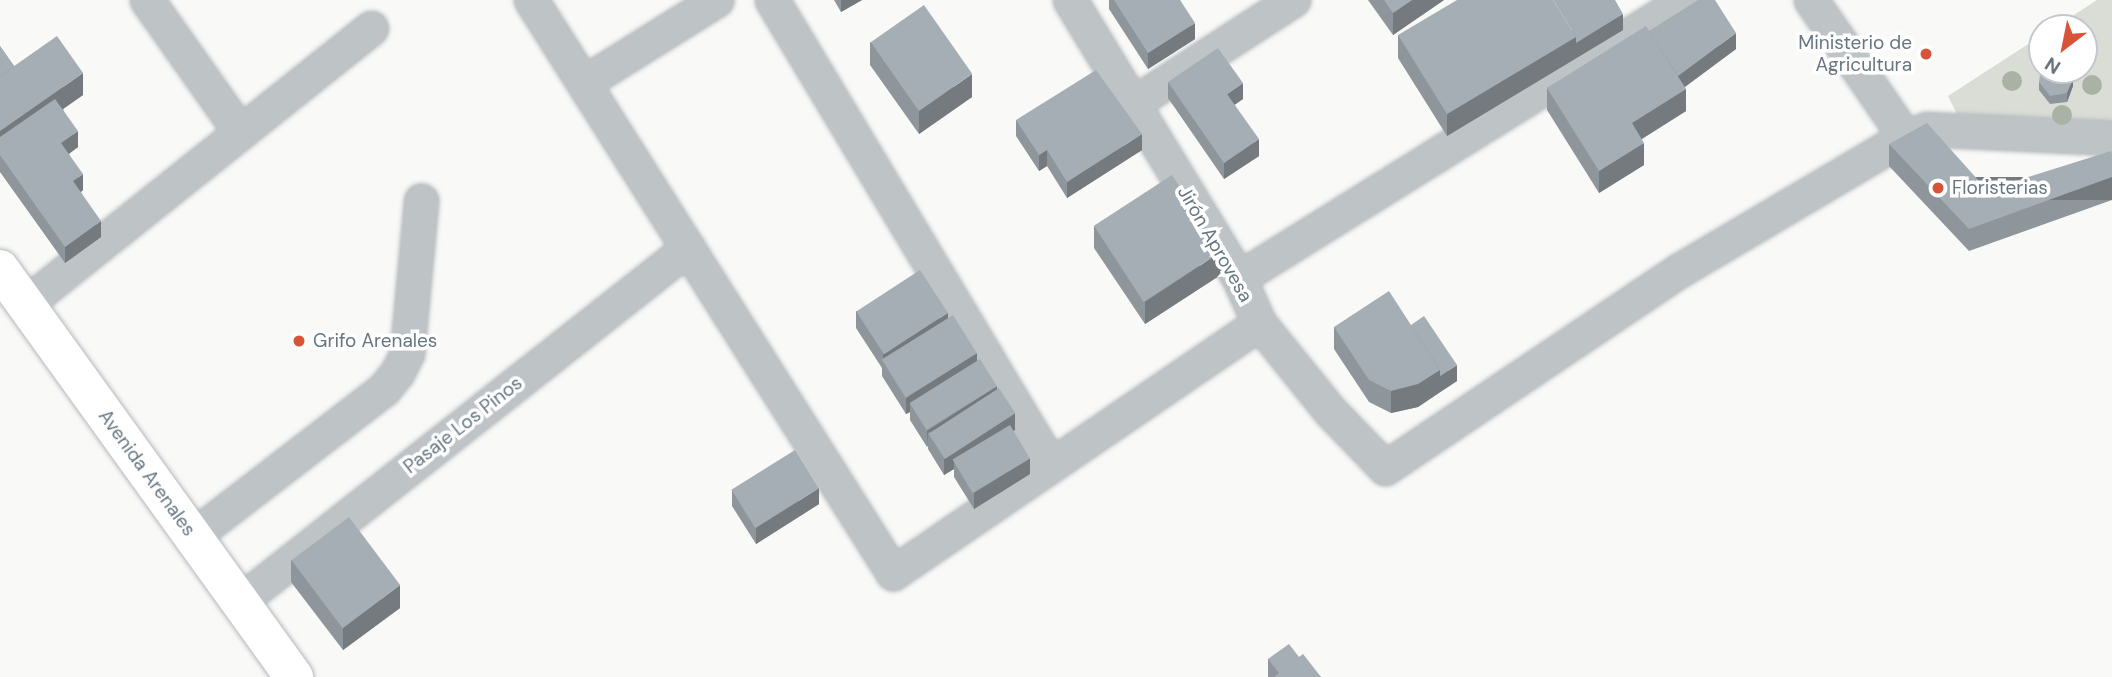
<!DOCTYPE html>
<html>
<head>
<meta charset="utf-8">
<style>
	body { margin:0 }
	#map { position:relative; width:2112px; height:677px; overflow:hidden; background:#f9f9f7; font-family:"DM Sans",sans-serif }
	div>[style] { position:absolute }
	.green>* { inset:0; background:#d9ddd6 }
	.roads { filter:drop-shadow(0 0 2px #b4b9bd) drop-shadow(0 0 2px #b4b9bd) }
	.minor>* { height:33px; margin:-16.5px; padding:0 16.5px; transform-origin:16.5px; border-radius:16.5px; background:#bec3c6 }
	.major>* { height:38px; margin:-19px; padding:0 19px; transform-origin:19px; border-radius:19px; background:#fff }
	.trees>* { width:20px; height:20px; margin:-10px; border-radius:50%; background:#aab2a6 }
	.wall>* { inset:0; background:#8e969b }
	.shaded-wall>* { inset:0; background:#747a7e; transform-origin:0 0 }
	.building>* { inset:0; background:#a5aeb4; transform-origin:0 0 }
	.dots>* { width:19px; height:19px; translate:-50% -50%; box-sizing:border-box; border:4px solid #fff; border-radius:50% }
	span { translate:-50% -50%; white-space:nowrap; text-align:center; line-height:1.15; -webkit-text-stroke:7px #fff; paint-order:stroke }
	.poi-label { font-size:19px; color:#667680 }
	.right { translate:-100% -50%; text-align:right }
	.left { translate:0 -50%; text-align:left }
	.street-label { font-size:19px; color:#667680 }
	.north { position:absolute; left:2028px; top:14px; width:70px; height:70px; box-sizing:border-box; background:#fff; border:2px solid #c2c8cc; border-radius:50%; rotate:212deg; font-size:19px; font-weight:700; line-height:28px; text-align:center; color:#667680 }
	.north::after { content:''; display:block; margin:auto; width:24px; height:32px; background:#d85438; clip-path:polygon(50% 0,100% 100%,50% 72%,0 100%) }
</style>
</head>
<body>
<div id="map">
	<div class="green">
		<div style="clip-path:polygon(2097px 0,2112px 0,2112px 125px,1957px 114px,1948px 96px,2042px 35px,2042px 70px,2084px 70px,2084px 28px,2054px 28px)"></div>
	</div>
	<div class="roads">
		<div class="minor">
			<div style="left:147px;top:0;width:161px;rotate:54.8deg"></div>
			<div style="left:531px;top:0;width:678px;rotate:57.72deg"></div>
			<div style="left:893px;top:573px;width:443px;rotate:-34.3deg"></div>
			<div style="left:772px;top:0;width:542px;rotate:59.04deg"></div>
			<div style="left:1070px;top:0;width:325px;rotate:58.7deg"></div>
			<div style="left:1239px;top:278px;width:49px;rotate:66deg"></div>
			<div style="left:1259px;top:323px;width:113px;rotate:51.1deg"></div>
			<div style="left:1330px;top:411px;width:79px;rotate:46deg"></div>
			<div style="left:1385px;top:468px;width:355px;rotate:-33.9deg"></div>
			<div style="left:1680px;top:270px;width:261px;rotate:-30.6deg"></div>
			<div style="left:1905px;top:137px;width:23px;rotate:-20deg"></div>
			<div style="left:1927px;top:129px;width:185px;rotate:2.8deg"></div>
			<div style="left:1811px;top:0;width:166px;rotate:55.5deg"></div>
			<div style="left:585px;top:82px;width:155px;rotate:-32deg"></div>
			<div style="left:1132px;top:104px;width:192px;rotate:-32.9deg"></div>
			<div style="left:1239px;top:278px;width:526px;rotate:-31.94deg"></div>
			<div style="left:24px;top:305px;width:444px;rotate:-38.6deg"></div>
			<div style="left:193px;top:536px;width:241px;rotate:-37.6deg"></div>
			<div style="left:384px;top:389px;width:21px;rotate:-51deg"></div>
			<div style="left:397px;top:373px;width:22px;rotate:-63deg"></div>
			<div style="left:407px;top:353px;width:153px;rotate:-84.7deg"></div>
			<div style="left:239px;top:602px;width:572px;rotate:-38.25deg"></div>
		</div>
		<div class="major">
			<div style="left:0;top:269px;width:503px;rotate:54.22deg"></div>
		</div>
	</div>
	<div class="trees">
		<div style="left:2012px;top:81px"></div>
		<div style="left:2092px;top:85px"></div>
		<div style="left:2062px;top:115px"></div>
	</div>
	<div class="wall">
		<div style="clip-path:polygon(834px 0,862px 0,841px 12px)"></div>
		<div style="clip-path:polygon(1109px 0,1180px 0,1195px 39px,1148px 69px,1109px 9px)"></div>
		<div style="clip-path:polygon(1368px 0,1444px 0,1393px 35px)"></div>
		<div style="clip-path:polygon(1623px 30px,1447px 136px,1398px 58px,1398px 35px)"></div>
		<div style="clip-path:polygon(1649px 31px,1736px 49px,1685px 87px,1686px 111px,1642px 139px,1644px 165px,1599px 193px,1547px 110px,1547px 88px)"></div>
		<div style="clip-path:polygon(870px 42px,972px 97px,919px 134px,870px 65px)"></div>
		<div style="clip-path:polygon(0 46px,14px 66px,83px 95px,63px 109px,78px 147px,69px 154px,83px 190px,81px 192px,101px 237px,65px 263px,0 172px)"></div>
		<div style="clip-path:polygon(1168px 82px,1243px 99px,1234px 105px,1259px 156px,1224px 179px,1168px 98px)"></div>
		<div style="clip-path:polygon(2039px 82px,2073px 86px,2067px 102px,2050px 104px,2039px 90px)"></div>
		<div style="clip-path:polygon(1016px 120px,1142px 150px,1067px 198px,1047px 166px,1039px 171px,1016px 136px)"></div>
		<div style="clip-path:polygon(1889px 144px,1987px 190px,2112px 155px,2112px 200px,1969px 251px,1889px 166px)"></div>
		<div style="clip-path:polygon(1094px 226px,1222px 274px,1145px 324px,1094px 248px)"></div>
		<div style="clip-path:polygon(856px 311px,948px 319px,997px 388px,1015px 430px,1013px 431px,1030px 474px,974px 509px,954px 477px,954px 469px,944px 475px,928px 449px,928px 446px,927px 447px,910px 420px,910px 412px,906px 414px,882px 376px,882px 368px,856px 328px)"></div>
		<div style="clip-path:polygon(1411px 325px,1457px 381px,1418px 407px,1391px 413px,1369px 402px,1334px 349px,1334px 327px)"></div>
		<div style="clip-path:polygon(732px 490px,819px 504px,756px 544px,732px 506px)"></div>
		<div style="clip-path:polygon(291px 560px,400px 608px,343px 650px,291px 582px)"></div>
		<div style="clip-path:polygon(1299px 657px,1321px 677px,1268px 677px,1268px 659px)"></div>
	</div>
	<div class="shaded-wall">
		<div style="clip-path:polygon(841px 0,862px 0,841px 12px)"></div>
		<div style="clip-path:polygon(1412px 0,1444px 0,1393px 35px,1393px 13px)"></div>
		<div style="clip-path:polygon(1623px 14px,1623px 30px,1447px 136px,1447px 114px,1576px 37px)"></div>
		<div style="clip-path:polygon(1195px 23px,1195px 39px,1148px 69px,1148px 53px)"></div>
		<div style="clip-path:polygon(1736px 33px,1736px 49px,1675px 94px,1675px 78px)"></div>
		<div style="clip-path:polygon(83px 73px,83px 95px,0 153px,0 131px)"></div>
		<div style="clip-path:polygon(972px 74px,972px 97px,919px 134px,919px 111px)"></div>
		<div style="clip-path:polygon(2073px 78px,2073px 86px,2067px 102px,2067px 93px)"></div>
		<div style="clip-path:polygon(1243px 83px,1243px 99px,1227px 110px,1227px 94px)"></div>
		<div style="clip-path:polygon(1686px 89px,1686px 111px,1632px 145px,1632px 123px)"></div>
		<div style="clip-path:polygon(78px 131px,78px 147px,61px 159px,61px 143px)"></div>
		<div style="clip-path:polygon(1142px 134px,1142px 150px,1067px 198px,1067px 182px)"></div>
		<div style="clip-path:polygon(1259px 139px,1259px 156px,1224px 179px,1224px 163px)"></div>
		<div style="clip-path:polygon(1644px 143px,1644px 165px,1599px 193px,1599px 171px)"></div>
		<div style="clip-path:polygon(1047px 150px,1047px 166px,1039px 171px,1039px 155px)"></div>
		<div style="clip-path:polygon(83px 174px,83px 190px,73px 198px,73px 181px)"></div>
		<div style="left:2112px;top:177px;width:23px;height:152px;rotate:90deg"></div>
		<div style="clip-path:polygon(101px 221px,101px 237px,65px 263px,65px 247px)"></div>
		<div style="clip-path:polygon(1222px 251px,1222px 274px,1145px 324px,1145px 302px)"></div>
		<div style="clip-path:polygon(948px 313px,948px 329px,883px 362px,883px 354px)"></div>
		<div style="clip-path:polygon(977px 353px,977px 369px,910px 404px,910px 412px,906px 414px,906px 398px)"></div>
		<div style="clip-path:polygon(1457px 365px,1457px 381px,1440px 392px,1440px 376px)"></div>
		<div style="clip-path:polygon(1440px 370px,1440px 392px,1418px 407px,1391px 413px,1391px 391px)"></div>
		<div style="clip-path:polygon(997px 386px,997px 402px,928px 433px,927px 447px,927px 431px)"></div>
		<div style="clip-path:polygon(1015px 413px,1015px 430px,957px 466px,954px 461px,954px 469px,944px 475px,944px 459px)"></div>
		<div style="clip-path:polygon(1030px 458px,1030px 474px,974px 509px,974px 493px)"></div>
		<div style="clip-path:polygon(819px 488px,819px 504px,756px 544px,756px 528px)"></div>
		<div style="clip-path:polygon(400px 585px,400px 608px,343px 650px,343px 628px)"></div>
	</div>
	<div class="building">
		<div style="clip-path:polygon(1114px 0,1180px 0,1195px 23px,1148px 53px)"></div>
		<div style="clip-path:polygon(1384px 0,1412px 0,1393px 13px)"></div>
		<div style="clip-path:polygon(1457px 0,1553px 0,1576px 37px,1447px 114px,1398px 35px)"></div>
		<div style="clip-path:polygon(1553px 0,1615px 0,1623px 14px,1576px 43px,1576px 37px)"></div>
		<div style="clip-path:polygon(1698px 0,1715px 0,1736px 33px,1678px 76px,1649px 31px)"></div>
		<div style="left:924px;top:5px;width:84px;height:65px;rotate:55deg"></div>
		<div style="clip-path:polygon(1646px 26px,1686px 89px,1632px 123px,1644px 143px,1599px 171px,1547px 88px)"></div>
		<div style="clip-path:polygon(57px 36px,83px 73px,0 131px,0 76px)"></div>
		<div style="clip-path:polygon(0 46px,14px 66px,0 76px)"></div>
		<div style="clip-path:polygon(1218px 48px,1243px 83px,1227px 94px,1259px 139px,1224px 163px,1168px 82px)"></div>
		<div style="clip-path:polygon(1096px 70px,1142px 134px,1067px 182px,1047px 150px,1039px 155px,1016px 120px)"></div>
		<div style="clip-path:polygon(2045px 70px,2067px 70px,2073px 78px,2067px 93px,2050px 96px,2039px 82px,2040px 74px)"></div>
		<div style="clip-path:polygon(55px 99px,78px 131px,61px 143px,83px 174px,73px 181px,101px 221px,65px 247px,0 155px,0 137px)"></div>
		<div style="clip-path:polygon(1927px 123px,1987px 190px,2111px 151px,2112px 155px,2112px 177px,1969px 229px,1889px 144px)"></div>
		<div style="left:1172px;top:175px;width:91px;height:93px;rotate:57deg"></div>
		<div style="left:920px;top:270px;width:51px;height:76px;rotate:57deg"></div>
		<div style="clip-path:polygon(1389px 291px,1440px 370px,1418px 384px,1391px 391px,1369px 380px,1334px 327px)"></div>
		<div style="left:953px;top:315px;width:45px;height:84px;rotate:58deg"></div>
		<div style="clip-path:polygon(1424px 316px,1457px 365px,1440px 376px,1440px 370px,1411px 325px)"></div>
		<div style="left:980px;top:359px;width:32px;height:83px;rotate:58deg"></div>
		<div style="left:999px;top:388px;width:30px;height:84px;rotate:57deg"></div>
		<div style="left:1010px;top:425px;width:39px;height:67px;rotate:59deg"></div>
		<div style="left:795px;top:450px;width:45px;height:75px;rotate:58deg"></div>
		<div style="left:349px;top:517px;width:85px;height:72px;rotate:53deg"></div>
		<div style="clip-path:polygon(1289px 644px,1299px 657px,1303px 654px,1321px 677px,1274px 677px,1279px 673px,1268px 659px)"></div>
	</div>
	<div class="dots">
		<div style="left:1926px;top:54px;background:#d85438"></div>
		<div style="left:1938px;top:188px;background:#d85438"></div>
		<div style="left:299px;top:341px;background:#d85438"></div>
	</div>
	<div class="poi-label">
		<span class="right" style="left:1912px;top:54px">Ministerio de<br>Agricultura</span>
		<span class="left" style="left:1952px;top:188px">Floristerias</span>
		<span class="left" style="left:313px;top:341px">Grifo Arenales</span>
	</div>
	<div class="street-label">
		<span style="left:1215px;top:244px;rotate:60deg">Jirón Aprovesa</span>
		<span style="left:463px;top:425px;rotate:-38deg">Pasaje Los Pinos</span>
		<span style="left:147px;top:473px;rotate:54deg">Avenida Arenales</span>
	</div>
	<div class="north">N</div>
</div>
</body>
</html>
